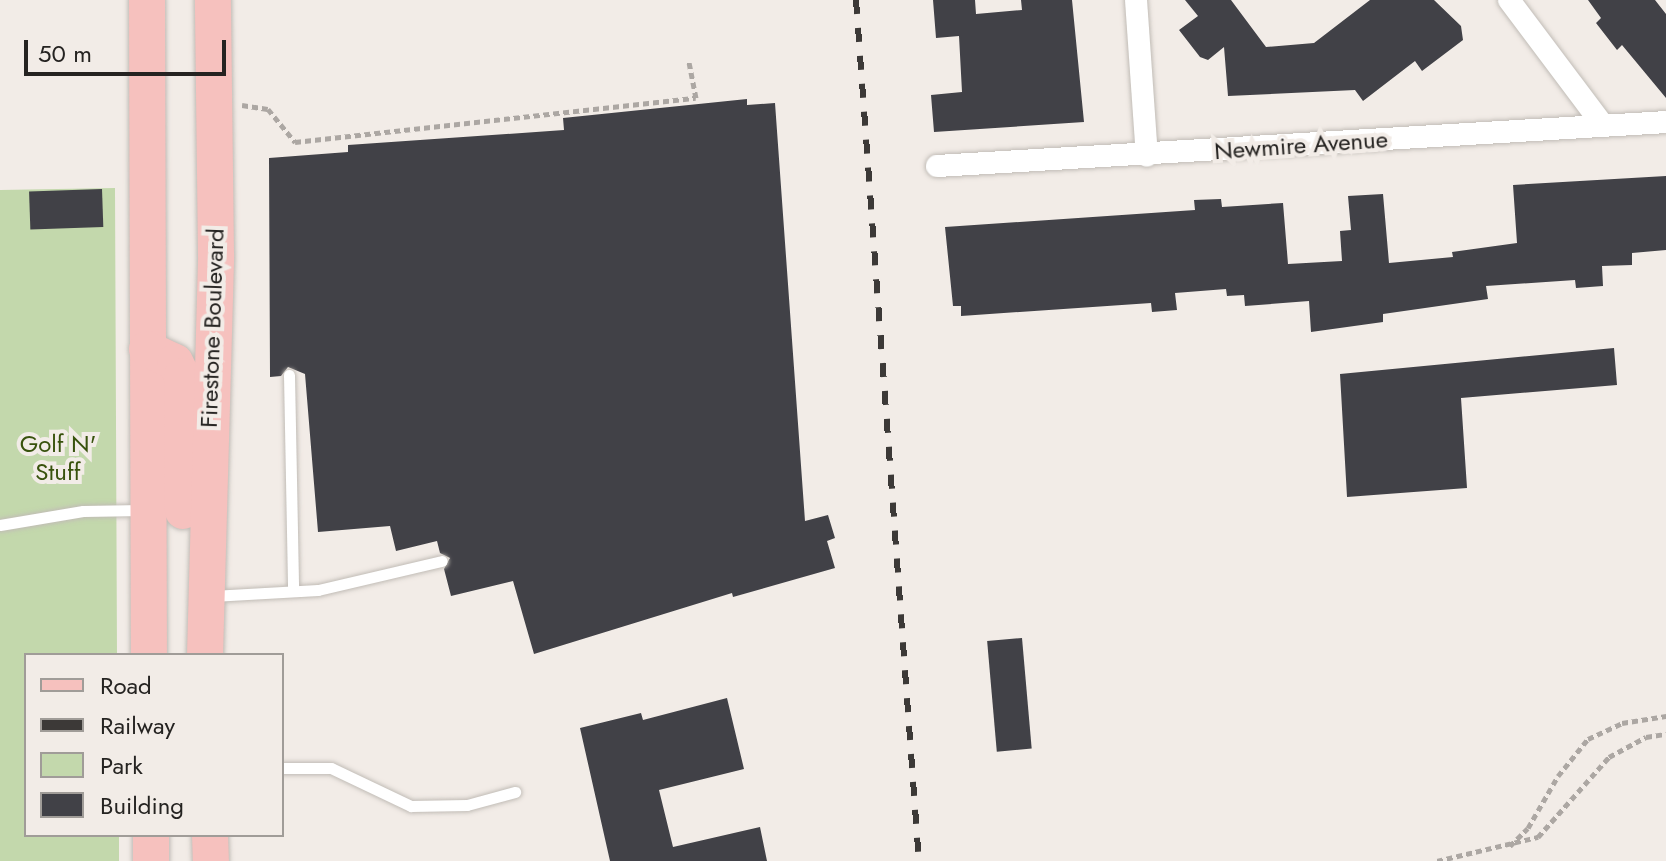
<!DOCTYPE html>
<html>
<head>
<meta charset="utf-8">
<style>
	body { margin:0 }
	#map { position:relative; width:1666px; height:861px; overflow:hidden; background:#f2ece7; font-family:Jost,sans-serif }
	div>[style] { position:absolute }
	.green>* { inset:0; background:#c3d8ac }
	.building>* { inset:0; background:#414147; transform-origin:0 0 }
	.path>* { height:5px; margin-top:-2.5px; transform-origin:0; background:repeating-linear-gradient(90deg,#aca7a3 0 6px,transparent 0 10px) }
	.roads { filter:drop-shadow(0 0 2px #c1bcb6) drop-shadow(0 0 2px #c1bcb6) }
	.service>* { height:11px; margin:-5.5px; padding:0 5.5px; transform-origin:5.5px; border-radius:5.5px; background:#fff }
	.minor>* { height:22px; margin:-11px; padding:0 11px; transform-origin:11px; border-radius:11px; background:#fff }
	.primary>* { height:36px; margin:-18px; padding:0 18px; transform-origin:18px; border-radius:18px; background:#f6c1be }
	.rail>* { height:6px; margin-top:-3px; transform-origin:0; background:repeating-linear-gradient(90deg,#3c3937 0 14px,transparent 0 28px) }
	span { translate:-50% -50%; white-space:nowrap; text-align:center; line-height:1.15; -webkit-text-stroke:8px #f2ece7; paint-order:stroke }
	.street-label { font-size:24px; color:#252321 }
	.park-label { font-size:24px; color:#38520d }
	.legend { position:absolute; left:24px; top:653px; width:260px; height:184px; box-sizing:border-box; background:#f2ece7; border:2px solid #a09c98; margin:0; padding:10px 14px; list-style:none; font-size:24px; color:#252321 }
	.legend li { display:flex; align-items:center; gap:16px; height:40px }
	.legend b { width:40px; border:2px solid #a09c98 }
	.scale { position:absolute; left:24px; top:40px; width:202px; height:36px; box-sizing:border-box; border:4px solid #252321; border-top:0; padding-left:10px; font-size:24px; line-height:28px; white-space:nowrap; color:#252321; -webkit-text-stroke:6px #f2ece7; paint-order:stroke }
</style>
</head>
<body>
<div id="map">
	<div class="green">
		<div style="clip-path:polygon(115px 188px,117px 655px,26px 655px,26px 835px,119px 835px,119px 861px,0 861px,0 190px)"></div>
	</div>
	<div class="building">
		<div style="clip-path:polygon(933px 0,975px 0,976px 14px,1022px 10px,1021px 0,1072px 0,1084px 122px,934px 132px,931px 95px,962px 92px,959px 36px,936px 38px)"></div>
		<div style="clip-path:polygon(1185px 0,1231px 0,1266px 47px,1314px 43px,1370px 0,1434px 0,1461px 26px,1463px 40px,1422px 71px,1415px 61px,1363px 101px,1355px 90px,1228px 96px,1224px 47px,1208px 60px,1200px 57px,1179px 30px,1198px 16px)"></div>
		<div style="clip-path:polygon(1588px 0,1655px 0,1666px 14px,1666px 98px,1622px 45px,1617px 50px,1596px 23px,1601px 18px)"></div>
		<div style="clip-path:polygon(747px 99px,747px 105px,775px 103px,805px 521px,828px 515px,835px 538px,827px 541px,835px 568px,733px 597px,732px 593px,534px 654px,513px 581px,451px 596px,444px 569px,450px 558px,440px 553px,437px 541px,396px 551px,390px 526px,318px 532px,305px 374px,288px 367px,281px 376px,270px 377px,269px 158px,348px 152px,348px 145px,564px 130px,563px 118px)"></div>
		<div style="clip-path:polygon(1666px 176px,1666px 250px,1632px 253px,1632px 265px,1602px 266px,1603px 286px,1576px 288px,1575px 280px,1486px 286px,1488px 299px,1383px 314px,1383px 322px,1311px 332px,1309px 301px,1245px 306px,1244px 295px,1227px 296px,1226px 289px,1175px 293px,1177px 310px,1152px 312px,1151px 303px,961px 316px,961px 306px,953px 306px,945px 227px,1195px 210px,1194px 200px,1221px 199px,1222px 207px,1283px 203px,1288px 264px,1342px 261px,1340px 231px,1351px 230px,1348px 196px,1383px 194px,1389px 263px,1453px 257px,1452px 252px,1517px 243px,1513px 185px)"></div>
		<div style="left:102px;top:189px;width:38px;height:73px;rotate:88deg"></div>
		<div style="clip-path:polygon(1614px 348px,1617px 385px,1461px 398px,1467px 488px,1347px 497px,1340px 374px)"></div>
		<div style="left:1022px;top:638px;width:111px;height:35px;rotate:85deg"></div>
		<div style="clip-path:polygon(727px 698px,744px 769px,659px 790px,673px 847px,760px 827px,767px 861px,610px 861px,580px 728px,641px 713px,643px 720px)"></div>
	</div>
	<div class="path">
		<div style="left:242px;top:105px;width:26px;rotate:9deg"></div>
		<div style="left:268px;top:109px;width:43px;rotate:50.7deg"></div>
		<div style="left:295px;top:142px;width:403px;rotate:-6.3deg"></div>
		<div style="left:696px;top:98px;width:38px;rotate:-101deg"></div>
		<div style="left:1510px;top:846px;width:25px;rotate:-45deg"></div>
		<div style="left:1528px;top:828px;width:60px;rotate:-60deg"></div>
		<div style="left:1558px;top:776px;width:48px;rotate:-51deg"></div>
		<div style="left:1588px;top:739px;width:38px;rotate:-25deg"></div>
		<div style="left:1622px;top:723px;width:45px;rotate:-9deg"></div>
		<div style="left:1437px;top:861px;width:104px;rotate:-13.4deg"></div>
		<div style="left:1538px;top:837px;width:107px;rotate:-48.4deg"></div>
		<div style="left:1609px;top:757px;width:42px;rotate:-28.4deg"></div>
		<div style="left:1646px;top:737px;width:20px;rotate:-9deg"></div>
	</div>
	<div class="roads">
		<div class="service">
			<div style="left:289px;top:375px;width:216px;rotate:88.9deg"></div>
			<div style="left:0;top:525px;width:84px;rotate:-9.6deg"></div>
			<div style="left:83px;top:511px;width:59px;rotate:-1deg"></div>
			<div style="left:212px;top:596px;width:106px;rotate:-3.2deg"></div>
			<div style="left:318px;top:590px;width:127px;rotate:-13.2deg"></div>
			<div style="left:282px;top:768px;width:49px"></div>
			<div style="left:331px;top:768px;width:89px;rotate:25.4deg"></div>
			<div style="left:411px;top:806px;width:56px;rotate:-1deg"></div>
			<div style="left:467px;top:805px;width:50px;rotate:-15.2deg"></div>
		</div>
		<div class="minor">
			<div style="left:1136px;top:0;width:156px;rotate:86deg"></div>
			<div style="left:1509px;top:0;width:156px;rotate:53.1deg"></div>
			<div style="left:937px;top:166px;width:730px;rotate:-3.45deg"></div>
		</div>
		<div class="primary">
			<div style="left:147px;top:0;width:655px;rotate:89.83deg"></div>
			<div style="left:147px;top:349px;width:31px;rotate:25deg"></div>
			<div style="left:175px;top:362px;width:16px;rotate:63deg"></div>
			<div style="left:182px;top:376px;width:135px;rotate:89.6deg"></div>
			<div style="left:205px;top:655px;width:400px;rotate:-88.4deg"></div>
			<div style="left:216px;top:255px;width:255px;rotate:-90.7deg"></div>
			<div style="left:151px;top:835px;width:26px;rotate:90deg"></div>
			<div style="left:210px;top:835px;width:26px;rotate:88deg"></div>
		</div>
	</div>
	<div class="rail">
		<div style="left:856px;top:0;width:863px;rotate:85.82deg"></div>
	</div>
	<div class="street-label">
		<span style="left:1301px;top:145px;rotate:-4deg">Newmire Avenue</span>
		<span style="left:212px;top:328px;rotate:-88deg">Firestone Boulevard</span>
	</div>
	<div class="park-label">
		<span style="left:58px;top:458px">Golf N'<br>Stuff</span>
	</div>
	<ul class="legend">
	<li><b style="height:10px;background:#f6c1be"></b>Road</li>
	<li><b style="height:10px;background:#3c3937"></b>Railway</li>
	<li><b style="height:22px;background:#c3d8ac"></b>Park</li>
	<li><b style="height:22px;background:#414147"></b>Building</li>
	</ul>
	<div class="scale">50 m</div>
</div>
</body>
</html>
